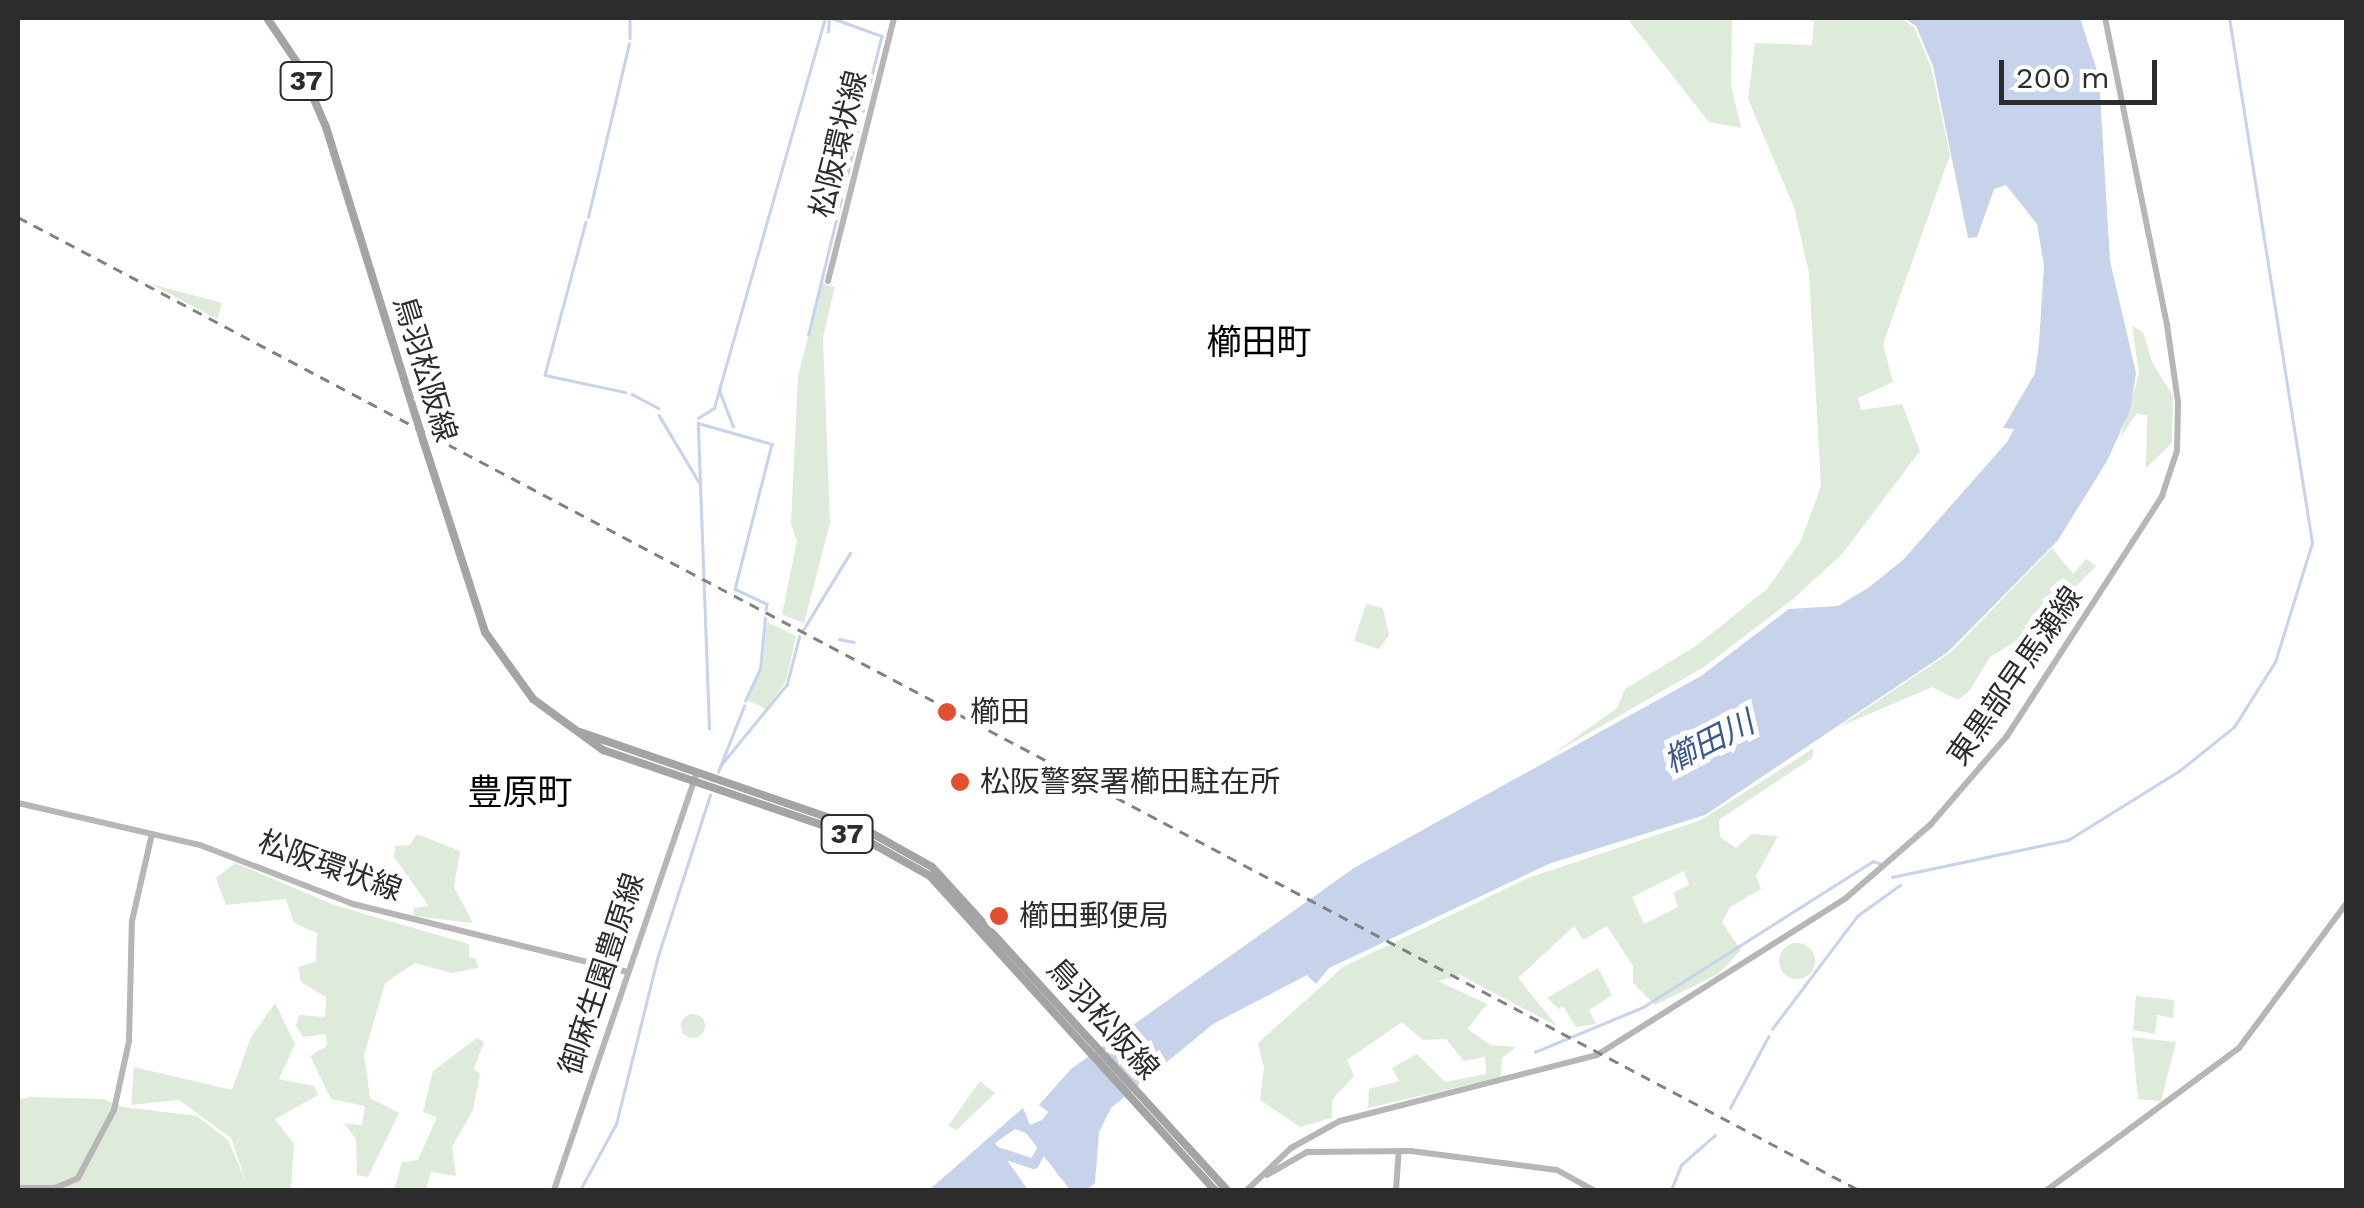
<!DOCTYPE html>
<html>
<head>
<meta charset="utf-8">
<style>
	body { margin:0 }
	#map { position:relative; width:2364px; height:1208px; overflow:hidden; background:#fff; font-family:"Work Sans","Noto Sans JP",sans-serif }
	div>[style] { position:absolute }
	.green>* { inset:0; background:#deeada }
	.round { border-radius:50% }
	.water>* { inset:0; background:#c6d3ea }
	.stream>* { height:2.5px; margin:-1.25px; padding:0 1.25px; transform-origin:1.25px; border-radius:1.25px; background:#c6d3ea }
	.river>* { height:10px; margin:-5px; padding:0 5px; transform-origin:5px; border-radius:5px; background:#c6d3ea }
	.secondary>* { height:6px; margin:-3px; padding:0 3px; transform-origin:3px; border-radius:3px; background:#b6b6b6 }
	.primary>* { height:8px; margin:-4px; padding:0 4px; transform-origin:4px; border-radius:4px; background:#a4a4a4 }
	.rail>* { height:2.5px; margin-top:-1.25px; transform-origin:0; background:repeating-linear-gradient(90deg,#818181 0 10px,transparent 0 18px) }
	.primary-bridge>* { height:8px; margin:-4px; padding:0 4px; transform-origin:4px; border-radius:4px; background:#a4a4a4 }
	.dots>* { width:28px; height:28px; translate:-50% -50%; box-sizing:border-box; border:5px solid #fff; border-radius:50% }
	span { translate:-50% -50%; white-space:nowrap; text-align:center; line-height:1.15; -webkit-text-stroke:10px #fff; paint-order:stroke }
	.shield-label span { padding:2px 8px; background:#fff; border:2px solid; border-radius:8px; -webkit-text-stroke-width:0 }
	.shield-label { font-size:28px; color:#2c2c2c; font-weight:700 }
	.street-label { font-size:30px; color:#2c2c2c }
	.poi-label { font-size:30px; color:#2c2c2c }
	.left { translate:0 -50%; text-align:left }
	.water-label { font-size:32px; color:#3c598c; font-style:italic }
	.quarter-label { font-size:35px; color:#000 }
	.frame { position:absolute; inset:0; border:20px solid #2c2c2c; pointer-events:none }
	.scale { position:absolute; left:1999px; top:60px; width:158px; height:45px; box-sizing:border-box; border:5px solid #2c2c2c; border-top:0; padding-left:12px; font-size:30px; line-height:35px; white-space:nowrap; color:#2c2c2c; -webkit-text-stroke:8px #fff; paint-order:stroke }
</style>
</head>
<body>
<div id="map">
	<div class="green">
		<div style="clip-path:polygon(1633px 18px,1732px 18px,1731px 85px,1741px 128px,1709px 122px,1630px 22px)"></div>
		<div style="clip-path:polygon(1794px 18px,1901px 18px,1914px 27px,1931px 67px,1950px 155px,1883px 344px,1893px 382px,1858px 398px,1861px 410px,1902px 404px,1920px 451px,1843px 553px,1793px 599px,1704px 667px,1551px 755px,1617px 708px,1625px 689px,1696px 646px,1767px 589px,1801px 541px,1821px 486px,1809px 273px,1794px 207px,1748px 99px,1755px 43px,1812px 45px,1814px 21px)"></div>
		<div style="clip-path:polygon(822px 283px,835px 287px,823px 337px,830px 523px,804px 623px,782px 614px,797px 541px,791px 524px,798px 376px)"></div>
		<div style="clip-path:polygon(151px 284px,222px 303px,217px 319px)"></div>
		<div style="clip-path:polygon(2132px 326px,2143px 332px,2152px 362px,2173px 396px,2172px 443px,2146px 468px,2147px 416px,2137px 413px,2120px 438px,2139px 374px)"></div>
		<div style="clip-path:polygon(2052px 548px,2073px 574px,2086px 559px,2096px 566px,2032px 631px,1990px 657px,1970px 690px,1958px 700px,1932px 687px,1839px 727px,1951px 652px)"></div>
		<div style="clip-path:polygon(1366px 604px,1383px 608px,1389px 635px,1379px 649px,1354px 641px)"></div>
		<div style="clip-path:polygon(767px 622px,796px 636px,786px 681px,766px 709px,747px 700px,762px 667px)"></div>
		<div style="clip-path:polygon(evenodd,1814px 748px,1812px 758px,1719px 820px,1720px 837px,1736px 848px,1752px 834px,1778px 836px,1756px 876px,1761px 889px,1730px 907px,1722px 922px,1741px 950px,1718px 974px,1655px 1005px,1633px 983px,1633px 966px,1607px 926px,1583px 940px,1574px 926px,1518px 978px,1557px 1026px,1460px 975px,1438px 981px,1487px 1004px,1467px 1029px,1491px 1045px,1516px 1047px,1502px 1058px,1501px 1077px,1368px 1108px,1369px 1089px,1399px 1081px,1392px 1068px,1417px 1054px,1445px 1082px,1486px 1074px,1485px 1057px,1464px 1061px,1446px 1039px,1423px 1040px,1402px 1022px,1347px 1060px,1354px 1076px,1332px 1100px,1332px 1118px,1300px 1127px,1260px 1100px,1264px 1068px,1258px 1043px,1343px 967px,1528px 878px,1701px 820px,1814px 748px,1684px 871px,1689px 885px,1673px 893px,1678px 907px,1644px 924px,1632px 897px,1684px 871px)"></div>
		<div style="clip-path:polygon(417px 834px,460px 851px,454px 887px,473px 923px,414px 916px,414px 908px,429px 906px,394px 857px,395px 846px,410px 845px)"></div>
		<div style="clip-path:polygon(235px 863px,337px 906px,469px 944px,469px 957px,476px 959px,478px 968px,452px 973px,415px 963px,385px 983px,364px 1055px,370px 1098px,399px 1113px,368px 1177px,357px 1175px,356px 1139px,344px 1123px,362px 1125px,365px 1106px,331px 1099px,310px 1056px,327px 1046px,326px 1034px,303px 1037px,296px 1026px,299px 1015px,325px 1017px,326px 997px,301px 982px,298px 967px,316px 962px,317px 933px,294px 923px,286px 899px,226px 905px,216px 878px)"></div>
		<div class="round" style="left:1779px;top:943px;width:36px;height:36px"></div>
		<div style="clip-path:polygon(1598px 968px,1612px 995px,1589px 1010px,1596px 1024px,1576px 1027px,1563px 1006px,1559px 1009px,1547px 998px)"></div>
		<div style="clip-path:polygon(2136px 996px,2174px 1000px,2173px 1018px,2157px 1015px,2155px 1034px,2133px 1030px)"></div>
		<div style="clip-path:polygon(275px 1003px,295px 1044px,279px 1079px,314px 1086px,318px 1095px,275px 1119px,294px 1144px,291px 1190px,18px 1190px,18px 1100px,30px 1097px,103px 1099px,123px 1107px,197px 1116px,228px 1140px,246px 1182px,231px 1138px,179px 1100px,131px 1105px,134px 1067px,232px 1090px,251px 1037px)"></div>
		<div class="round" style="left:681px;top:1014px;width:24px;height:24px"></div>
		<div style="clip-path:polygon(2132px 1037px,2176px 1042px,2161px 1101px,2138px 1099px)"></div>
		<div style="clip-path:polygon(477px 1038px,484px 1042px,474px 1069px,480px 1074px,473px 1110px,452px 1147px,456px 1176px,431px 1172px,426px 1190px,394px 1190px,402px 1162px,418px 1160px,437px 1117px,423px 1112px,433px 1071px)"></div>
		<div style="clip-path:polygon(980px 1081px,995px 1093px,957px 1130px,948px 1126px)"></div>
	</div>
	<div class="water">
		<div style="clip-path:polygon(1904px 18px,2080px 18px,2099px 77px,2110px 261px,2136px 373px,2130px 410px,2107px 461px,2058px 540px,1948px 652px,1705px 815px,1551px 863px,1329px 968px,1316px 984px,1307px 975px,1213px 1024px,1111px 1108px,1099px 1132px,1095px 1183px,1087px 1190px,1070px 1190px,1026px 1133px,1015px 1129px,995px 1143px,1028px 1190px,929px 1190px,1023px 1108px,1030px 1125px,1042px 1120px,1048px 1112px,1039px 1105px,1071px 1069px,1354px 868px,1701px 676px,1789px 609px,1838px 606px,1868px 588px,1903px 560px,2007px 442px,2014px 429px,2003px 428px,2035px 373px,2039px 343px,2044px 266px,2037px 224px,2006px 185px,1994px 189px,1977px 237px,1968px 238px,1933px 66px,1916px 26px)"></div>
	</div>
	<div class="stream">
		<div style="left:630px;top:18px;width:20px;rotate:90deg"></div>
		<div style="left:832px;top:18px;width:53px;rotate:19.8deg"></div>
		<div style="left:882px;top:36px;width:77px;rotate:104.2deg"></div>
		<div style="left:828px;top:32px;width:14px;rotate:-86deg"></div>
		<div style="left:588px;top:217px;width:178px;rotate:-76.7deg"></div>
		<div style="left:586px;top:222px;width:158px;rotate:105deg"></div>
		<div style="left:545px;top:375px;width:82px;rotate:12deg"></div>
		<div style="left:808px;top:335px;width:219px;rotate:-76.3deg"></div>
		<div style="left:632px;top:394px;width:30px;rotate:28deg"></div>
		<div style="left:659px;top:415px;width:78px;rotate:59.2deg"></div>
		<div style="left:698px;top:418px;width:19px;rotate:-32deg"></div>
		<div style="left:714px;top:408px;width:19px;rotate:-74deg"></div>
		<div style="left:733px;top:427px;width:40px;rotate:-111deg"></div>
		<div style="left:719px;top:390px;width:387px;rotate:-74.1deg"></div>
		<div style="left:803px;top:630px;width:90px;rotate:-58.6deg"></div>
		<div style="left:839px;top:639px;width:15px;rotate:11deg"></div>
		<div style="left:745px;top:701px;width:35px;rotate:-65deg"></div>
		<div style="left:760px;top:669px;width:51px;rotate:-84.4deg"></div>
		<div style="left:709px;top:729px;width:306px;rotate:-92.1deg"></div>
		<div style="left:698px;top:423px;width:77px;rotate:15.8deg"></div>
		<div style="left:772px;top:444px;width:150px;rotate:104.3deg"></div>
		<div style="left:735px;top:589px;width:35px;rotate:25deg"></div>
		<div style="left:767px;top:604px;width:6px;rotate:99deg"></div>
		<div style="left:720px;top:766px;width:106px;rotate:-50.7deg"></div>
		<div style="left:787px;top:684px;width:49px;rotate:-75.7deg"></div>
		<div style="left:718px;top:772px;width:71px;rotate:-68.5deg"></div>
		<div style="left:1892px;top:877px;width:180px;rotate:-11.9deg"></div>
		<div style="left:2068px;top:840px;width:131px;rotate:-31.9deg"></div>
		<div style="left:2179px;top:771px;width:70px;rotate:-38.7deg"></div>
		<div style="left:2234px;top:727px;width:77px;rotate:-57.8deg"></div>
		<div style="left:2275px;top:662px;width:125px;rotate:-72.7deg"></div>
		<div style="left:2312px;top:543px;width:532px;rotate:-98.98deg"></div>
		<div style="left:1772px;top:1029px;width:141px;rotate:-53deg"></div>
		<div style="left:1857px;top:916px;width:53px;rotate:-35.8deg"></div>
		<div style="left:1535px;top:1052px;width:117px;rotate:-22.6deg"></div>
		<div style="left:1643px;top:1007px;width:272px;rotate:-32.4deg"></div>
		<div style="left:1873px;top:861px;width:9px;rotate:21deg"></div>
		<div style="left:1730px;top:1108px;width:81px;rotate:-61.8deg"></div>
		<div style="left:580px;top:1190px;width:75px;rotate:-61.4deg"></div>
		<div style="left:616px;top:1124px;width:173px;rotate:-76deg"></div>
		<div style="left:658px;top:956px;width:169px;rotate:-72.1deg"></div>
		<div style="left:1671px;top:1190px;width:27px;rotate:-68deg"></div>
		<div style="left:1681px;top:1165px;width:45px;rotate:-41.4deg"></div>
	</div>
	<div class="river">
		<div style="left:991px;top:1150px;width:45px;rotate:18deg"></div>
		<div style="left:1034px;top:1164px;width:27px;rotate:-62deg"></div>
	</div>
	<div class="secondary">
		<div style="left:828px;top:281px;width:271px;rotate:-75.9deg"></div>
		<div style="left:18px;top:803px;width:187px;rotate:13deg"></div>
		<div style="left:200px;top:845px;width:164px;rotate:21.1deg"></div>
		<div style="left:353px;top:904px;width:282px;rotate:13.9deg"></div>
		<div style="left:1267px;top:1175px;width:46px;rotate:-29.9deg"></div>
		<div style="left:1307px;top:1152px;width:104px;rotate:-0.6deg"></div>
		<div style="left:1411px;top:1151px;width:147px;rotate:7.4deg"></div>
		<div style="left:1557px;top:1170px;width:41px;rotate:29.1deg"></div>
		<div style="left:18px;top:1188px;width:37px"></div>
		<div style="left:55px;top:1188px;width:25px;rotate:-23deg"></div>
		<div style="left:78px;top:1178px;width:77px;rotate:-62.1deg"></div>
		<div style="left:114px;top:1110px;width:71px;rotate:-77.7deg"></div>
		<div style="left:129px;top:1041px;width:120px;rotate:-88.6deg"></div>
		<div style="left:132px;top:921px;width:89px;rotate:-77.1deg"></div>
		<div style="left:554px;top:1190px;width:441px;rotate:-71.1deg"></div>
		<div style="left:1247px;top:1190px;width:61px;rotate:-43.7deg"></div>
		<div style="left:1291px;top:1148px;width:56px;rotate:-28.9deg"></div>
		<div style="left:1340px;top:1121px;width:265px;rotate:-14.4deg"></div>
		<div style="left:1597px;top:1055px;width:294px;rotate:-32.2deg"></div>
		<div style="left:1846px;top:898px;width:113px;rotate:-41deg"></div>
		<div style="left:1931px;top:824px;width:116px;rotate:-49.2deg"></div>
		<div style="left:2007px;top:736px;width:286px;rotate:-57.1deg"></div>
		<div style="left:2162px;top:496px;width:47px;rotate:-71.6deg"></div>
		<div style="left:2177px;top:451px;width:49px;rotate:-88.8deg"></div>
		<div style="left:2178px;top:402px;width:78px;rotate:-98.1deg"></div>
		<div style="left:2167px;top:325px;width:313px;rotate:-101.4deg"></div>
		<div style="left:1396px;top:1190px;width:39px;rotate:-86deg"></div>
		<div style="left:2047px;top:1190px;width:239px;rotate:-36.5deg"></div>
		<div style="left:2239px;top:1048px;width:179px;rotate:-53.4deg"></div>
	</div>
	<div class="primary">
		<div style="left:267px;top:18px;width:59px;rotate:56deg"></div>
		<div style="left:300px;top:67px;width:65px;rotate:66.6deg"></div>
		<div style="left:326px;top:127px;width:304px;rotate:72.8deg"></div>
		<div style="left:424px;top:443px;width:199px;rotate:72.1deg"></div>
		<div style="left:485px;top:632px;width:82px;rotate:54.4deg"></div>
		<div style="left:533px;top:699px;width:87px;rotate:36.1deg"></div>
		<div style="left:603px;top:750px;width:278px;rotate:18.9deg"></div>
		<div style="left:866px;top:840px;width:73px;rotate:29.4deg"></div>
		<div style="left:930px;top:876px;width:424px;rotate:47.8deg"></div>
		<div style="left:580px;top:732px;width:305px;rotate:19deg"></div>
		<div style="left:868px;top:831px;width:73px;rotate:29.4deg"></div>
		<div style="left:932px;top:867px;width:437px;rotate:47.6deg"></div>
	</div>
	<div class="rail">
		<div style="left:18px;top:217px;width:2082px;rotate:27.86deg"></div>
	</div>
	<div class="primary-bridge">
		<div style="left:416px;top:417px;width:27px;rotate:73deg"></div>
	</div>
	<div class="dots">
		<div style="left:947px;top:712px;background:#e24f30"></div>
		<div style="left:960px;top:782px;background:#e24f30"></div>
		<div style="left:999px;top:916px;background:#e24f30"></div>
	</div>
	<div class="shield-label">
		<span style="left:306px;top:81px">37</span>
		<span style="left:847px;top:834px">37</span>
	</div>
	<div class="street-label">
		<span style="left:839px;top:144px;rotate:-76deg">松阪環状線</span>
		<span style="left:425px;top:369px;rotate:73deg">鳥羽松阪線</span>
		<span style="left:2015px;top:676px;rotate:-55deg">東黒部早馬瀬線</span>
		<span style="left:330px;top:866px;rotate:20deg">松阪環状線</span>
		<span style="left:602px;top:974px;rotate:-72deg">御麻生園豊原線</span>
		<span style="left:1103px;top:1019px;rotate:48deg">鳥羽松阪線</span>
	</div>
	<div class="poi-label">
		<span class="left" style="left:970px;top:712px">櫛田</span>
		<span class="left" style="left:980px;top:782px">松阪警察署櫛田駐在所</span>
		<span class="left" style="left:1019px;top:916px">櫛田郵便局</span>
	</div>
	<div class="water-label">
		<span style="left:1709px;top:742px;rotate:-27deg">櫛田川</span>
	</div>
	<div class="quarter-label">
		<span style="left:1259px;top:342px">櫛田町</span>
		<span style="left:520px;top:792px">豊原町</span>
	</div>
	<div class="frame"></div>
	<div class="scale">200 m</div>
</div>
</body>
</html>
